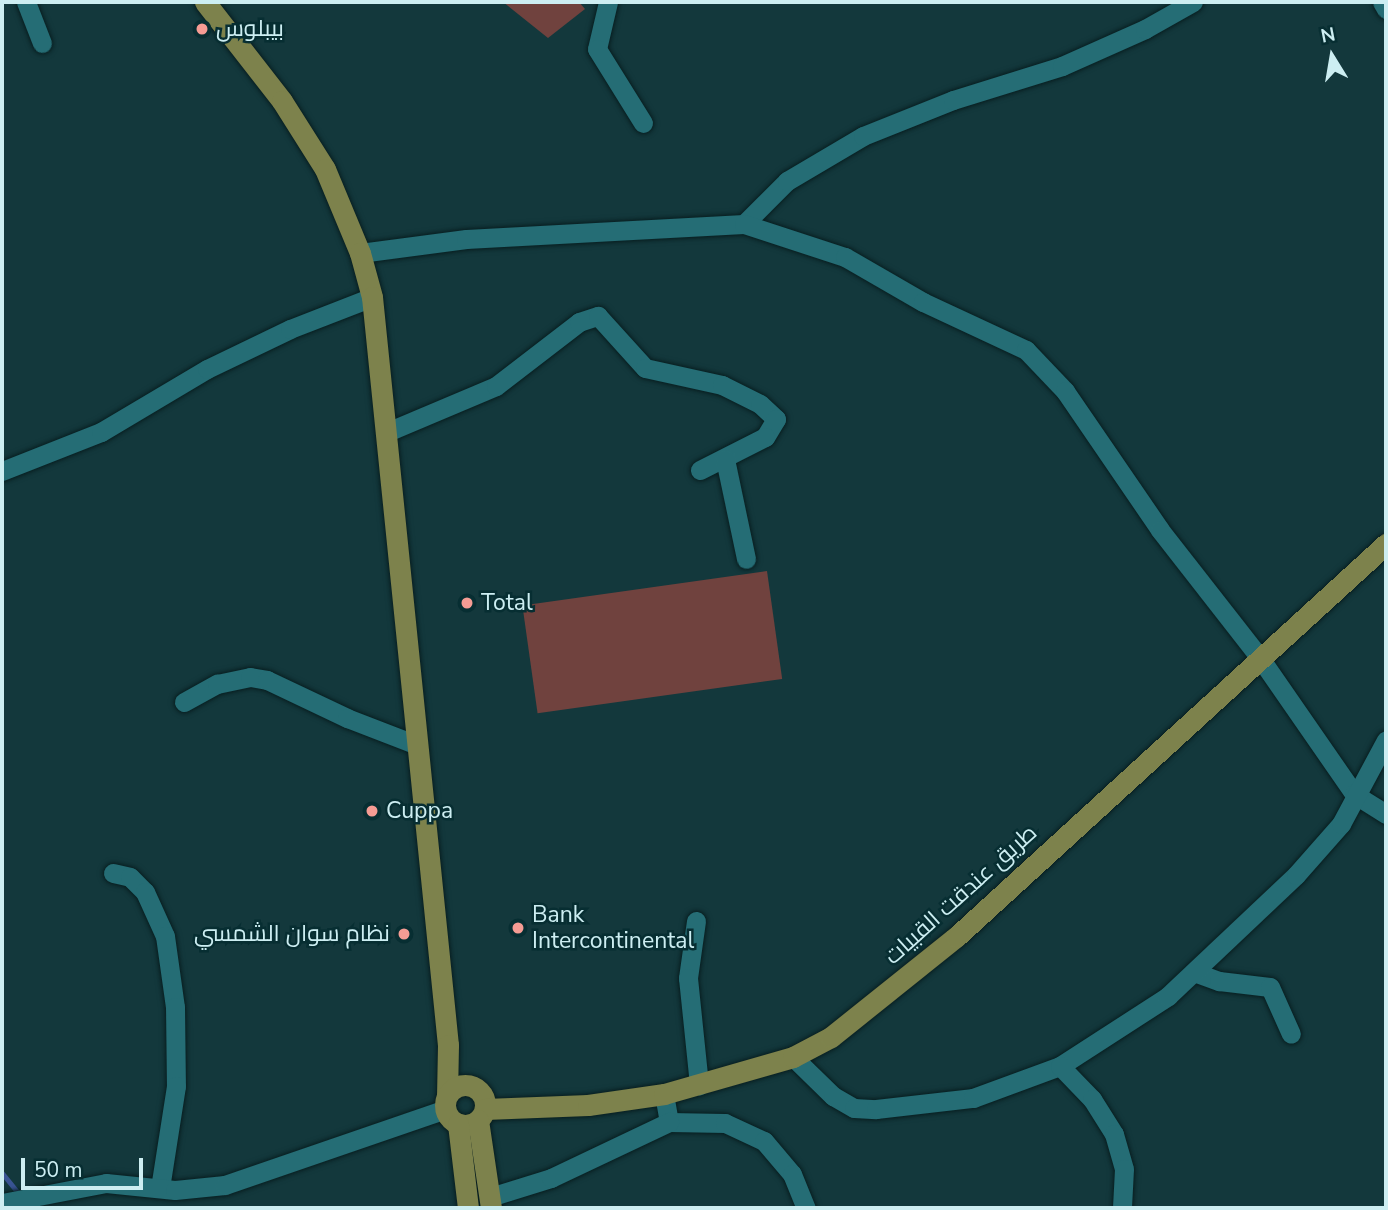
<!DOCTYPE html>
<html>
<head>
<meta charset="utf-8">
<style>
	body { margin:0 }
	#map { position:relative; width:1388px; height:1210px; overflow:hidden; background:#13383c; font-family:"Nunito Sans",Cairo,sans-serif }
	div>[style] { position:absolute }
	.green>* { inset:0; background:#70423e; transform-origin:0 0 }
	.stream>* { height:5px; margin:-2.5px; padding:0 2.5px; transform-origin:2.5px; border-radius:2.5px; background:#395493 }
	.roads { filter:drop-shadow(0 0 2px #081e20) drop-shadow(0 0 2px #081e20) }
	.minor>* { height:19px; margin:-9.5px; padding:0 9.5px; transform-origin:9.5px; border-radius:9.5px; background:#256d75 }
	.major>* { height:21px; margin:-10.5px; padding:0 10.5px; transform-origin:10.5px; border-radius:10.5px; background:#7d824c }
	.major>.ring { margin:-10.5px; padding:0; box-sizing:content-box; background:none; border:21px solid #7d824c; border-radius:50% }
	.dots>* { width:19px; height:19px; translate:-50% -50%; box-sizing:border-box; border:4px solid #072e32; border-radius:50% }
	span { translate:-50% -50%; white-space:nowrap; text-align:center; line-height:1.15; -webkit-text-stroke:5px #072e32; paint-order:stroke }
	.poi-label { font-size:23px; color:#cdeef2 }
	.left { translate:0 -50%; text-align:left }
	.right { translate:-100% -50%; text-align:right }
	.street-label { font-size:23px; color:#cdeef2 }
	.frame { position:absolute; inset:0; border:4px solid #cdeef2; pointer-events:none }
	.north { position:absolute; left:1297px; top:21px; width:70px; height:70px; -webkit-text-stroke:5px #072e32; paint-order:stroke; rotate:349deg; font-size:19px; font-weight:700; line-height:28px; text-align:center; color:#cdeef2 }
	.north::after { content:''; display:block; margin:auto; width:24px; height:32px; background:#cdeef2; clip-path:polygon(50% 0,100% 100%,50% 72%,0 100%) }
	.scale { position:absolute; left:21px; top:1158px; width:122px; height:32px; box-sizing:border-box; border:4px solid #cdeef2; border-top:0; padding-left:9px; font-size:21px; line-height:24px; white-space:nowrap; color:#cdeef2; -webkit-text-stroke:5px #072e32; paint-order:stroke }
</style>
</head>
<body>
<div id="map">
	<div class="green">
		<div style="clip-path:polygon(503px 2px,579px 2px,585px 9px,548px 38px)"></div>
		<div style="left:767px;top:571px;width:109px;height:247px;rotate:82deg"></div>
	</div>
	<div class="stream">
		<div style="left:2px;top:1173px;width:28px;rotate:51deg"></div>
	</div>
	<div class="roads">
		<div class="minor">
			<div style="left:26px;top:2px;width:44px;rotate:68.7deg"></div>
			<div style="left:608px;top:2px;width:48px;rotate:103.2deg"></div>
			<div style="left:597px;top:49px;width:87px;rotate:58.1deg"></div>
			<div style="left:1382px;top:2px;width:8px;rotate:60deg"></div>
			<div style="left:744px;top:224px;width:61px;rotate:-45deg"></div>
			<div style="left:787px;top:181px;width:88px;rotate:-30.6deg"></div>
			<div style="left:863px;top:136px;width:97px;rotate:-21.8deg"></div>
			<div style="left:953px;top:100px;width:114px;rotate:-17.3deg"></div>
			<div style="left:1062px;top:66px;width:91px;rotate:-24deg"></div>
			<div style="left:1145px;top:29px;width:55px;rotate:-29.4deg"></div>
			<div style="left:360px;top:253px;width:107px;rotate:-7.5deg"></div>
			<div style="left:466px;top:239px;width:278px;rotate:-3.1deg"></div>
			<div style="left:744px;top:224px;width:106px;rotate:18.1deg"></div>
			<div style="left:845px;top:257px;width:90px;rotate:30deg"></div>
			<div style="left:923px;top:302px;width:114px;rotate:25deg"></div>
			<div style="left:1026px;top:350px;width:57px;rotate:46.4deg"></div>
			<div style="left:1065px;top:391px;width:168px;rotate:55.6deg"></div>
			<div style="left:1160px;top:530px;width:162px;rotate:52deg"></div>
			<div style="left:1260px;top:658px;width:165px;rotate:55.3deg"></div>
			<div style="left:1354px;top:794px;width:38px;rotate:32deg"></div>
			<div style="left:387px;top:432px;width:118px;rotate:-22.9deg"></div>
			<div style="left:496px;top:386px;width:105px;rotate:-37.6deg"></div>
			<div style="left:579px;top:322px;width:20px;rotate:-18deg"></div>
			<div style="left:598px;top:316px;width:70px;rotate:47.9deg"></div>
			<div style="left:645px;top:368px;width:79px;rotate:12.4deg"></div>
			<div style="left:722px;top:385px;width:42px;rotate:26.6deg"></div>
			<div style="left:760px;top:404px;width:22px;rotate:43deg"></div>
			<div style="left:776px;top:419px;width:21px;rotate:121deg"></div>
			<div style="left:765px;top:437px;width:73px;rotate:153.1deg"></div>
			<div style="left:725px;top:459px;width:102px;rotate:78.1deg"></div>
			<div style="left:2px;top:471px;width:106px;rotate:-21.5deg"></div>
			<div style="left:101px;top:432px;width:123px;rotate:-30.7deg"></div>
			<div style="left:207px;top:369px;width:92px;rotate:-25.7deg"></div>
			<div style="left:290px;top:329px;width:88px;rotate:-21.3deg"></div>
			<div style="left:184px;top:702px;width:38px;rotate:-29deg"></div>
			<div style="left:217px;top:684px;width:34px;rotate:-12deg"></div>
			<div style="left:250px;top:677px;width:17px;rotate:10deg"></div>
			<div style="left:267px;top:680px;width:89px;rotate:25.4deg"></div>
			<div style="left:347px;top:718px;width:75px;rotate:21.1deg"></div>
			<div style="left:113px;top:873px;width:17px;rotate:13deg"></div>
			<div style="left:130px;top:877px;width:21px;rotate:45deg"></div>
			<div style="left:145px;top:892px;width:48px;rotate:65.6deg"></div>
			<div style="left:165px;top:936px;width:72px;rotate:82deg"></div>
			<div style="left:175px;top:1007px;width:79px;rotate:89.3deg"></div>
			<div style="left:176px;top:1086px;width:103px;rotate:98.9deg"></div>
			<div style="left:696px;top:921px;width:58px;rotate:98deg"></div>
			<div style="left:688px;top:978px;width:108px;rotate:84.1deg"></div>
			<div style="left:1194px;top:972px;width:27px;rotate:20deg"></div>
			<div style="left:1219px;top:981px;width:51px;rotate:6.7deg"></div>
			<div style="left:1270px;top:987px;width:51px;rotate:65.9deg"></div>
			<div style="left:793px;top:1057px;width:56px;rotate:44.3deg"></div>
			<div style="left:833px;top:1096px;width:24px;rotate:30deg"></div>
			<div style="left:854px;top:1108px;width:22px;rotate:3deg"></div>
			<div style="left:876px;top:1109px;width:98px;rotate:-6.5deg"></div>
			<div style="left:973px;top:1098px;width:93px;rotate:-20.2deg"></div>
			<div style="left:1060px;top:1066px;width:129px;rotate:-32.9deg"></div>
			<div style="left:1168px;top:996px;width:176px;rotate:-43.4deg"></div>
			<div style="left:1296px;top:875px;width:68px;rotate:-48.6deg"></div>
			<div style="left:1341px;top:824px;width:95px;rotate:-61.8deg"></div>
			<div style="left:1060px;top:1066px;width:46px;rotate:45.9deg"></div>
			<div style="left:1092px;top:1099px;width:41px;rotate:57.8deg"></div>
			<div style="left:1114px;top:1134px;width:36px;rotate:74deg"></div>
			<div style="left:1124px;top:1169px;width:39px;rotate:93deg"></div>
			<div style="left:664px;top:1094px;width:28px;rotate:80deg"></div>
			<div style="left:669px;top:1122px;width:56px;rotate:1deg"></div>
			<div style="left:725px;top:1123px;width:43px;rotate:24.8deg"></div>
			<div style="left:764px;top:1141px;width:43px;rotate:49.7deg"></div>
			<div style="left:792px;top:1174px;width:37px;rotate:68deg"></div>
			<div style="left:490px;top:1197px;width:64px;rotate:-17.3deg"></div>
			<div style="left:551px;top:1178px;width:131px;rotate:-25.4deg"></div>
			<div style="left:2px;top:1203px;width:106px;rotate:-10.9deg"></div>
			<div style="left:106px;top:1183px;width:69px;rotate:5.8deg"></div>
			<div style="left:175px;top:1190px;width:50px;rotate:-5.7deg"></div>
			<div style="left:225px;top:1185px;width:234px;rotate:-19deg"></div>
		</div>
		<div class="major">
			<div style="left:205px;top:2px;width:125px;rotate:52.1deg"></div>
			<div style="left:282px;top:101px;width:80px;rotate:57.7deg"></div>
			<div style="left:325px;top:169px;width:91px;rotate:67.4deg"></div>
			<div style="left:360px;top:253px;width:46px;rotate:74.7deg"></div>
			<div style="left:372px;top:297px;width:752px;rotate:84.2deg"></div>
			<div style="left:448px;top:1045px;width:50px;rotate:91.1deg"></div>
			<div class="ring" style="left:445px;top:1085px;width:19px;height:19px"></div>
			<div style="left:485px;top:1109px;width:103px;rotate:-2.2deg"></div>
			<div style="left:588px;top:1105px;width:77px;rotate:-8.2deg"></div>
			<div style="left:664px;top:1094px;width:134px;rotate:-16deg"></div>
			<div style="left:793px;top:1057px;width:43px;rotate:-27.8deg"></div>
			<div style="left:831px;top:1037px;width:160px;rotate:-38.7deg"></div>
			<div style="left:956px;top:937px;width:583px;rotate:-42.43deg"></div>
			<div style="left:478px;top:1120px;width:89px;rotate:81.6deg"></div>
			<div style="left:458px;top:1124px;width:85px;rotate:83.2deg"></div>
		</div>
	</div>
	<div class="dots">
		<div style="left:202px;top:29px;background:#f59c94"></div>
		<div style="left:467px;top:603px;background:#f59c94"></div>
		<div style="left:372px;top:811px;background:#f59c94"></div>
		<div style="left:518px;top:928px;background:#f59c94"></div>
		<div style="left:404px;top:934px;background:#f59c94"></div>
	</div>
	<div class="poi-label">
		<span class="left" style="left:216px;top:29px">بيبلوس</span>
		<span class="left" style="left:481px;top:603px">Total</span>
		<span class="left" style="left:386px;top:811px">Cuppa</span>
		<span class="left" style="left:532px;top:928px">Bank<br>Intercontinental</span>
		<span class="right" style="left:390px;top:934px">نظام سوان الشمسي</span>
	</div>
	<div class="street-label">
		<span style="left:961px;top:895px;rotate:-42deg">طريق عندقت القبيات</span>
	</div>
	<div class="frame"></div>
	<div class="north">N</div>
	<div class="scale">50 m</div>
</div>
</body>
</html>
